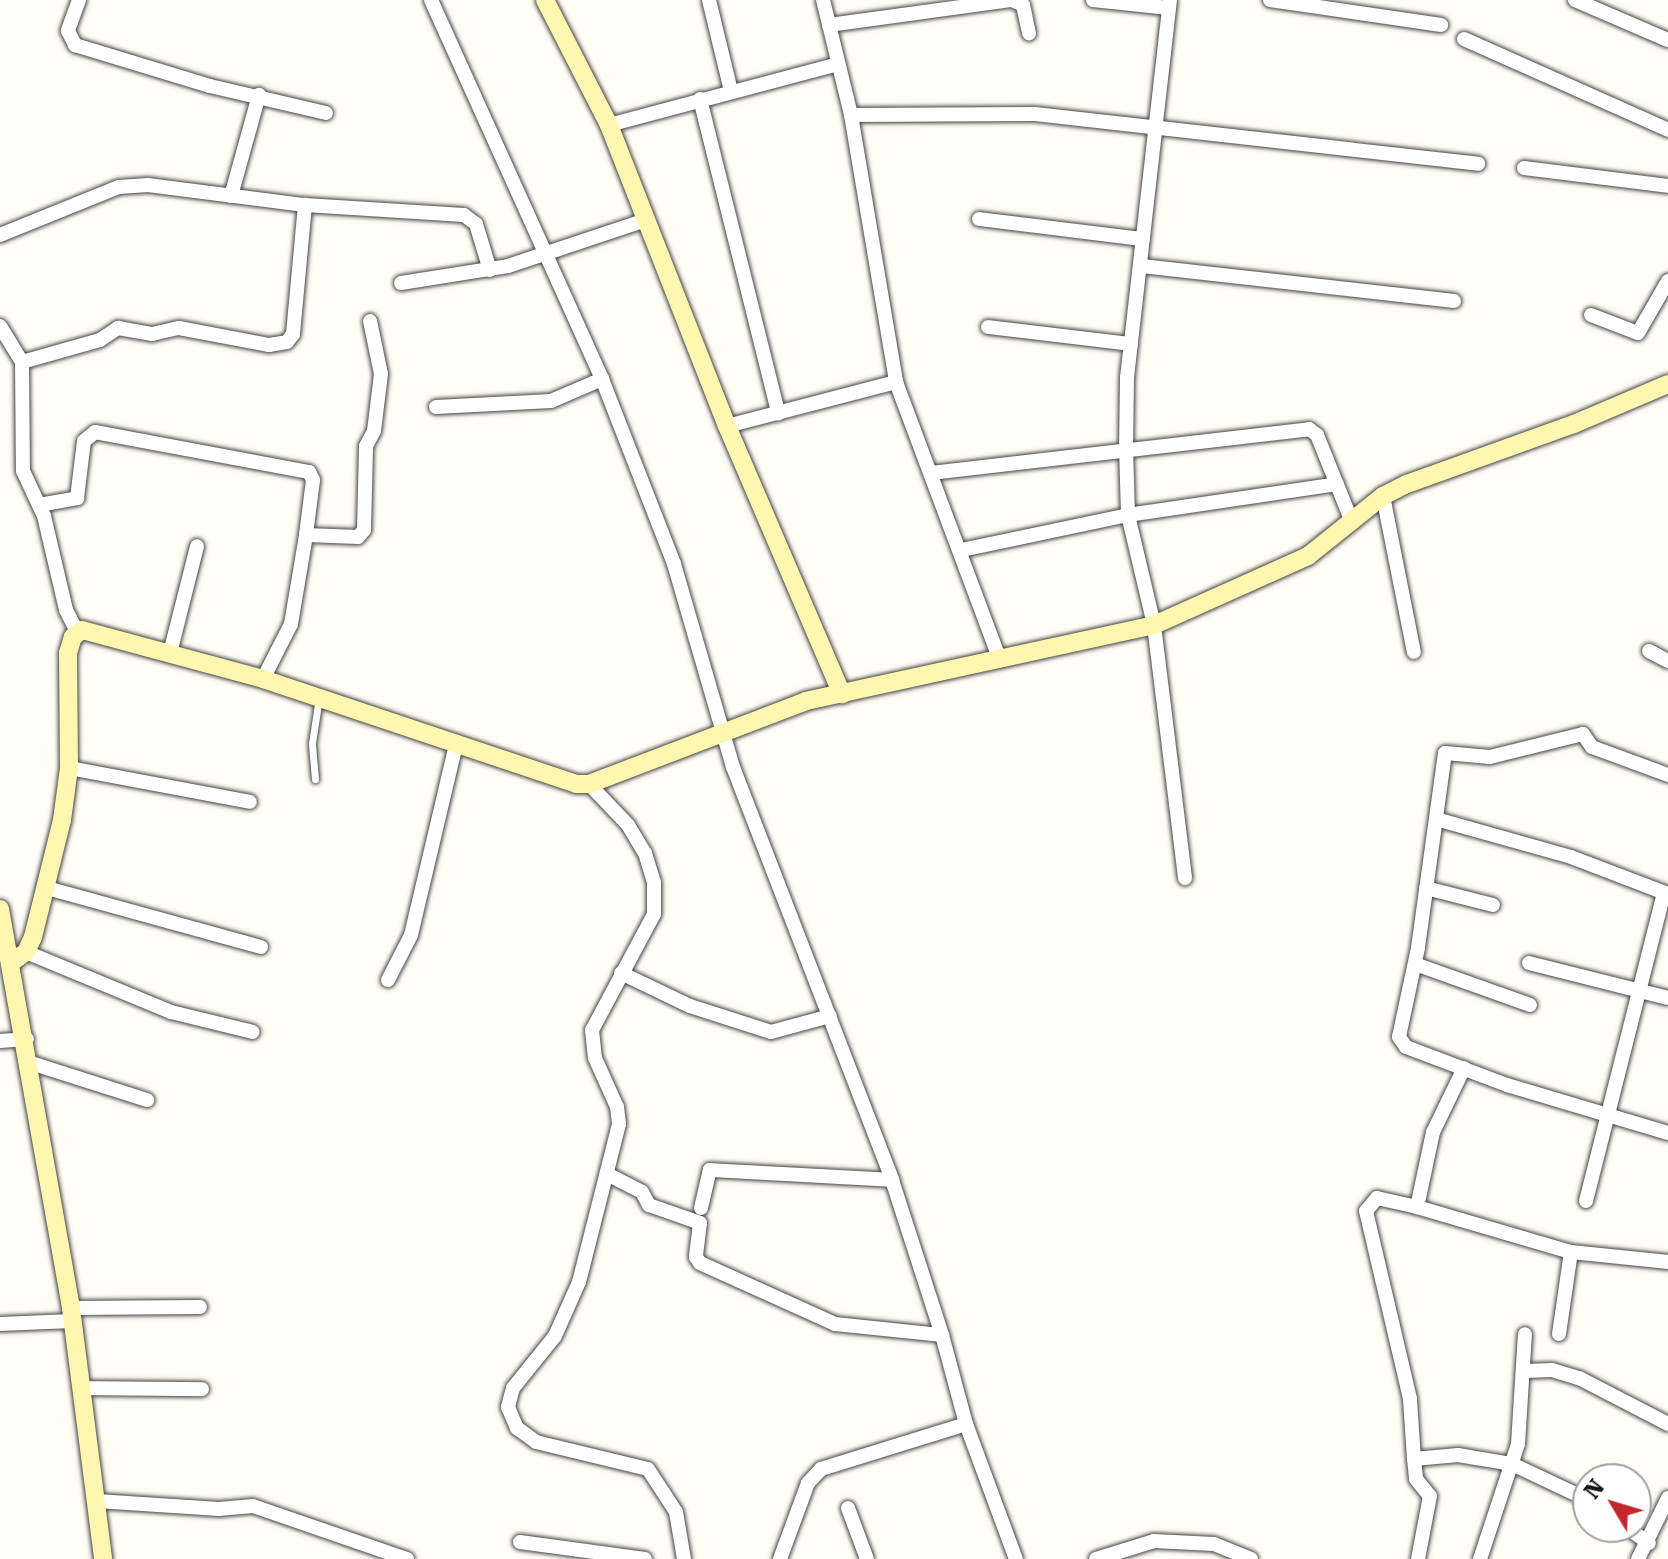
<!DOCTYPE html>
<html>
<head>
<meta charset="utf-8">
<style>
	body { margin:0 }
	#map { position:relative; width:1668px; height:1559px; overflow:hidden; background:#fffdf5; font-family:"Roboto Serif",serif }
	div>[style] { position:absolute }
	.roads { filter:drop-shadow(0 0 2px #444) drop-shadow(0 0 2px #444) }
	.lane>* { height:7px; margin:-3.5px; padding:0 3.5px; transform-origin:3.5px; border-radius:3.5px; background:#fff }
	.street>* { height:14px; margin:-7px; padding:0 7px; transform-origin:7px; border-radius:7px; background:#fff }
	.secondary>* { height:18px; margin:-9px; padding:0 9px; transform-origin:9px; border-radius:9px; background:#fff6b0 }
	span { translate:-50% -50%; white-space:nowrap; text-align:center; line-height:1.15; -webkit-text-stroke:8px #fff; paint-order:stroke }
	.north { position:absolute; left:1572px; top:1463px; width:80px; height:80px; box-sizing:border-box; background:#fff; border:2px solid #a0a0a0; border-radius:50%; rotate:308deg; font-size:22px; font-weight:700; line-height:32px; text-align:center; color:#111 }
	.north::after { content:''; display:block; margin:auto; width:28px; height:36px; background:#c4262e; clip-path:polygon(50% 0,100% 100%,50% 72%,0 100%) }
</style>
</head>
<body>
<div id="map">
	<div class="roads">
		<div class="lane">
			<div style="left:315px;top:779px;width:36px;rotate:-95deg"></div>
			<div style="left:312px;top:743px;width:46px;rotate:-81.2deg"></div>
		</div>
		<div class="street">
			<div style="left:79px;top:0;width:33px;rotate:110deg"></div>
			<div style="left:68px;top:31px;width:16px;rotate:63deg"></div>
			<div style="left:75px;top:45px;width:141px;rotate:16.9deg"></div>
			<div style="left:210px;top:86px;width:119px;rotate:13.1deg"></div>
			<div style="left:431px;top:0;width:416px;rotate:65.7deg"></div>
			<div style="left:602px;top:379px;width:199px;rotate:68.7deg"></div>
			<div style="left:674px;top:564px;width:211px;rotate:73.8deg"></div>
			<div style="left:733px;top:767px;width:443px;rotate:68.9deg"></div>
			<div style="left:892px;top:1180px;width:163px;rotate:72.1deg"></div>
			<div style="left:709px;top:0;width:94px;rotate:76.4deg"></div>
			<div style="left:823px;top:0;width:118px;rotate:76.3deg"></div>
			<div style="left:851px;top:115px;width:271px;rotate:80.4deg"></div>
			<div style="left:896px;top:382px;width:297px;rotate:69.5deg"></div>
			<div style="left:1012px;top:0;width:12px;rotate:24deg"></div>
			<div style="left:1023px;top:5px;width:29px;rotate:78deg"></div>
			<div style="left:1093px;top:0;width:76px;rotate:6deg"></div>
			<div style="left:1170px;top:0;width:380px;rotate:96.5deg"></div>
			<div style="left:1127px;top:378px;width:69px;rotate:90.8deg"></div>
			<div style="left:1126px;top:447px;width:68px;rotate:88.3deg"></div>
			<div style="left:1128px;top:515px;width:113px;rotate:76.7deg"></div>
			<div style="left:1154px;top:625px;width:255px;rotate:83deg"></div>
			<div style="left:1270px;top:0;width:173px;rotate:8.3deg"></div>
			<div style="left:1575px;top:0;width:101px;rotate:23.3deg"></div>
			<div style="left:829px;top:25px;width:185px;rotate:-7.8deg"></div>
			<div style="left:1464px;top:39px;width:223px;rotate:24deg"></div>
			<div style="left:700px;top:99px;width:324px;rotate:76deg"></div>
			<div style="left:851px;top:115px;width:184px;rotate:-0.3deg"></div>
			<div style="left:1035px;top:114px;width:446px;rotate:6.4deg"></div>
			<div style="left:609px;top:125px;width:237px;rotate:-14.9deg"></div>
			<div style="left:1524px;top:168px;width:145px;rotate:7.1deg"></div>
			<div style="left:231px;top:196px;width:105px;rotate:-74.5deg"></div>
			<div style="left:979px;top:219px;width:165px;rotate:7deg"></div>
			<div style="left:0;top:235px;width:128px;rotate:-22deg"></div>
			<div style="left:119px;top:187px;width:29px;rotate:-4deg"></div>
			<div style="left:148px;top:185px;width:158px;rotate:7.3deg"></div>
			<div style="left:305px;top:205px;width:159px;rotate:3.6deg"></div>
			<div style="left:464px;top:215px;width:15px;rotate:37deg"></div>
			<div style="left:476px;top:224px;width:48px;rotate:73.1deg"></div>
			<div style="left:1142px;top:266px;width:314px;rotate:6.4deg"></div>
			<div style="left:401px;top:283px;width:108px;rotate:-9deg"></div>
			<div style="left:508px;top:266px;width:145px;rotate:-18.4deg"></div>
			<div style="left:1591px;top:315px;width:50px;rotate:21deg"></div>
			<div style="left:1638px;top:333px;width:60px;rotate:-60deg"></div>
			<div style="left:0;top:326px;width:42px;rotate:58.6deg"></div>
			<div style="left:22px;top:362px;width:109px;rotate:89.5deg"></div>
			<div style="left:23px;top:471px;width:50px;rotate:65deg"></div>
			<div style="left:44px;top:516px;width:97px;rotate:76.8deg"></div>
			<div style="left:66px;top:610px;width:25px;rotate:63deg"></div>
			<div style="left:988px;top:327px;width:144px;rotate:6.8deg"></div>
			<div style="left:22px;top:362px;width:81px;rotate:-15.8deg"></div>
			<div style="left:100px;top:340px;width:22px;rotate:-34deg"></div>
			<div style="left:118px;top:328px;width:35px;rotate:10deg"></div>
			<div style="left:152px;top:334px;width:28px;rotate:-13deg"></div>
			<div style="left:179px;top:328px;width:92px;rotate:10.7deg"></div>
			<div style="left:269px;top:345px;width:18px;rotate:-9deg"></div>
			<div style="left:287px;top:342px;width:10px;rotate:-53deg"></div>
			<div style="left:293px;top:334px;width:130px;rotate:-84.7deg"></div>
			<div style="left:436px;top:407px;width:115px;rotate:-3deg"></div>
			<div style="left:551px;top:401px;width:56px;rotate:-23.3deg"></div>
			<div style="left:727px;top:426px;width:175px;rotate:-14.6deg"></div>
			<div style="left:931px;top:473px;width:381px;rotate:-6.6deg"></div>
			<div style="left:1309px;top:429px;width:10px;rotate:37deg"></div>
			<div style="left:1317px;top:435px;width:94px;rotate:68.1deg"></div>
			<div style="left:1383px;top:496px;width:159px;rotate:78.8deg"></div>
			<div style="left:39px;top:505px;width:39px;rotate:-10deg"></div>
			<div style="left:77px;top:498px;width:57px;rotate:-83deg"></div>
			<div style="left:84px;top:441px;width:14px;rotate:-39deg"></div>
			<div style="left:95px;top:432px;width:218px;rotate:10.6deg"></div>
			<div style="left:309px;top:472px;width:9px;rotate:63deg"></div>
			<div style="left:313px;top:480px;width:55px;rotate:97.3deg"></div>
			<div style="left:962px;top:550px;width:170px;rotate:-11.9deg"></div>
			<div style="left:1128px;top:515px;width:211px;rotate:-8.4deg"></div>
			<div style="left:1649px;top:651px;width:21px;rotate:28deg"></div>
			<div style="left:170px;top:653px;width:110px;rotate:-75.8deg"></div>
			<div style="left:263px;top:679px;width:62px;rotate:-63deg"></div>
			<div style="left:291px;top:624px;width:90px;rotate:-80.4deg"></div>
			<div style="left:306px;top:535px;width:52px;rotate:2.2deg"></div>
			<div style="left:358px;top:537px;width:9px;rotate:-49deg"></div>
			<div style="left:364px;top:530px;width:84px;rotate:-88.6deg"></div>
			<div style="left:366px;top:446px;width:17px;rotate:-62deg"></div>
			<div style="left:374px;top:431px;width:57px;rotate:-83deg"></div>
			<div style="left:381px;top:374px;width:54px;rotate:-101.7deg"></div>
			<div style="left:69px;top:768px;width:184px;rotate:10.6deg"></div>
			<div style="left:1668px;top:775px;width:81px;rotate:-159.8deg"></div>
			<div style="left:1592px;top:747px;width:16px;rotate:-125deg"></div>
			<div style="left:1583px;top:734px;width:96px;rotate:166.1deg"></div>
			<div style="left:1490px;top:757px;width:45px;rotate:-174.9deg"></div>
			<div style="left:1445px;top:753px;width:197px;rotate:97.9deg"></div>
			<div style="left:1418px;top:948px;width:91px;rotate:102.1deg"></div>
			<div style="left:1399px;top:1037px;width:12px;rotate:55deg"></div>
			<div style="left:1406px;top:1047px;width:108px;rotate:20.6deg"></div>
			<div style="left:1507px;top:1085px;width:168px;rotate:16.6deg"></div>
			<div style="left:589px;top:784px;width:57px;rotate:46.4deg"></div>
			<div style="left:628px;top:825px;width:33px;rotate:59deg"></div>
			<div style="left:645px;top:853px;width:30px;rotate:73deg"></div>
			<div style="left:654px;top:882px;width:32px;rotate:90deg"></div>
			<div style="left:654px;top:914px;width:132px;rotate:118.1deg"></div>
			<div style="left:592px;top:1030px;width:28px;rotate:84deg"></div>
			<div style="left:595px;top:1058px;width:54px;rotate:65.8deg"></div>
			<div style="left:617px;top:1107px;width:17px;rotate:83deg"></div>
			<div style="left:619px;top:1124px;width:163px;rotate:104.2deg"></div>
			<div style="left:579px;top:1282px;width:59px;rotate:114deg"></div>
			<div style="left:555px;top:1336px;width:67px;rotate:128.9deg"></div>
			<div style="left:513px;top:1388px;width:20px;rotate:105deg"></div>
			<div style="left:508px;top:1407px;width:23px;rotate:67deg"></div>
			<div style="left:517px;top:1428px;width:24px;rotate:36deg"></div>
			<div style="left:536px;top:1442px;width:115px;rotate:13.6deg"></div>
			<div style="left:648px;top:1469px;width:51px;rotate:56.9deg"></div>
			<div style="left:676px;top:1512px;width:48px;rotate:80.3deg"></div>
			<div style="left:1436px;top:819px;width:140px;rotate:15.7deg"></div>
			<div style="left:1571px;top:857px;width:104px;rotate:20.9deg"></div>
			<div style="left:47px;top:888px;width:222px;rotate:15.4deg"></div>
			<div style="left:1426px;top:888px;width:69px;rotate:14.2deg"></div>
			<div style="left:26px;top:952px;width:157px;rotate:22.5deg"></div>
			<div style="left:171px;top:1012px;width:84px;rotate:13.7deg"></div>
			<div style="left:1529px;top:963px;width:143px;rotate:14.1deg"></div>
			<div style="left:1415px;top:964px;width:122px;rotate:19.6deg"></div>
			<div style="left:621px;top:973px;width:76px;rotate:25.6deg"></div>
			<div style="left:690px;top:1006px;width:85px;rotate:17.8deg"></div>
			<div style="left:771px;top:1032px;width:61px;rotate:-15.2deg"></div>
			<div style="left:388px;top:980px;width:51px;rotate:-62.9deg"></div>
			<div style="left:411px;top:935px;width:195px;rotate:-76.7deg"></div>
			<div style="left:0;top:1041px;width:27px;rotate:-4deg"></div>
			<div style="left:31px;top:1063px;width:122px;rotate:17.7deg"></div>
			<div style="left:1464px;top:1068px;width:71px;rotate:115.8deg"></div>
			<div style="left:1433px;top:1132px;width:77px;rotate:102deg"></div>
			<div style="left:1417px;top:1207px;width:160px;rotate:16.3deg"></div>
			<div style="left:1571px;top:1252px;width:98px;rotate:5.9deg"></div>
			<div style="left:607px;top:1174px;width:39px;rotate:27deg"></div>
			<div style="left:642px;top:1192px;width:15px;rotate:62deg"></div>
			<div style="left:649px;top:1205px;width:54px;rotate:19.4deg"></div>
			<div style="left:700px;top:1223px;width:34px;rotate:97deg"></div>
			<div style="left:696px;top:1257px;width:7px;rotate:56deg"></div>
			<div style="left:700px;top:1263px;width:148px;rotate:24.3deg"></div>
			<div style="left:835px;top:1324px;width:108px;rotate:5.9deg"></div>
			<div style="left:942px;top:1335px;width:92px;rotate:74.9deg"></div>
			<div style="left:966px;top:1424px;width:144px;rotate:69.7deg"></div>
			<div style="left:1586px;top:1201px;width:318px;rotate:-75.8deg"></div>
			<div style="left:1417px;top:1207px;width:41px;rotate:-167.3deg"></div>
			<div style="left:1377px;top:1198px;width:17px;rotate:130deg"></div>
			<div style="left:1366px;top:1211px;width:193px;rotate:76.8deg"></div>
			<div style="left:1410px;top:1399px;width:60px;rotate:86.2deg"></div>
			<div style="left:1414px;top:1459px;width:44px;rotate:-5.2deg"></div>
			<div style="left:1458px;top:1455px;width:55px;rotate:9.5deg"></div>
			<div style="left:1512px;top:1464px;width:84px;rotate:25.3deg"></div>
			<div style="left:701px;top:1208px;width:39px;rotate:-77deg"></div>
			<div style="left:710px;top:1170px;width:182px;rotate:3.1deg"></div>
			<div style="left:71px;top:1308px;width:129px;rotate:-0.4deg"></div>
			<div style="left:0;top:1324px;width:72px;rotate:-2.4deg"></div>
			<div style="left:1559px;top:1334px;width:83px;rotate:-81.7deg"></div>
			<div style="left:1526px;top:1371px;width:26px;rotate:-2deg"></div>
			<div style="left:1552px;top:1370px;width:30px;rotate:17deg"></div>
			<div style="left:1581px;top:1379px;width:98px;rotate:27.3deg"></div>
			<div style="left:80px;top:1388px;width:122px;rotate:0.5deg"></div>
			<div style="left:1414px;top:1459px;width:20px;rotate:84deg"></div>
			<div style="left:1416px;top:1479px;width:22px;rotate:51deg"></div>
			<div style="left:1430px;top:1496px;width:64px;rotate:100.8deg"></div>
			<div style="left:97px;top:1501px;width:122px;rotate:3.8deg"></div>
			<div style="left:219px;top:1509px;width:34px;rotate:-5deg"></div>
			<div style="left:253px;top:1506px;width:163px;rotate:19deg"></div>
			<div style="left:848px;top:1508px;width:54px;rotate:69.6deg"></div>
			<div style="left:1626px;top:1527px;width:28px;rotate:35deg"></div>
			<div style="left:520px;top:1542px;width:126px;rotate:7.7deg"></div>
			<div style="left:780px;top:1559px;width:81px;rotate:-69.8deg"></div>
			<div style="left:808px;top:1483px;width:19px;rotate:-47deg"></div>
			<div style="left:821px;top:1469px;width:152px;rotate:-17.2deg"></div>
			<div style="left:1096px;top:1559px;width:61px;rotate:-17.2deg"></div>
			<div style="left:1154px;top:1541px;width:60px;rotate:2.9deg"></div>
			<div style="left:1214px;top:1544px;width:40px;rotate:22deg"></div>
			<div style="left:1480px;top:1559px;width:121px;rotate:-71.7deg"></div>
			<div style="left:1518px;top:1444px;width:110px;rotate:-86.4deg"></div>
			<div style="left:1638px;top:1559px;width:68px;rotate:-63.8deg"></div>
		</div>
		<div class="secondary">
			<div style="left:545px;top:0;width:140px;rotate:62.9deg"></div>
			<div style="left:609px;top:125px;width:323px;rotate:68.6deg"></div>
			<div style="left:727px;top:426px;width:292px;rotate:66.8deg"></div>
			<div style="left:0;top:909px;width:405px;rotate:79.9deg"></div>
			<div style="left:71px;top:1308px;width:253px;rotate:82.7deg"></div>
			<div style="left:12px;top:962px;width:17px;rotate:-36deg"></div>
			<div style="left:26px;top:952px;width:17px;rotate:-65deg"></div>
			<div style="left:33px;top:937px;width:121px;rotate:-76.1deg"></div>
			<div style="left:62px;top:820px;width:52px;rotate:-82.3deg"></div>
			<div style="left:69px;top:768px;width:115px;rotate:-90.5deg"></div>
			<div style="left:68px;top:653px;width:17px;rotate:-73deg"></div>
			<div style="left:73px;top:637px;width:11px;rotate:-38deg"></div>
			<div style="left:82px;top:630px;width:188px;rotate:15.1deg"></div>
			<div style="left:263px;top:679px;width:330px;rotate:18.5deg"></div>
			<div style="left:576px;top:784px;width:13px"></div>
			<div style="left:589px;top:784px;width:232px;rotate:-20.9deg"></div>
			<div style="left:806px;top:701px;width:356px;rotate:-12.3deg"></div>
			<div style="left:1154px;top:625px;width:169px;rotate:-24.1deg"></div>
			<div style="left:1308px;top:556px;width:96px;rotate:-38.7deg"></div>
			<div style="left:1383px;top:496px;width:27px;rotate:-27deg"></div>
			<div style="left:1407px;top:484px;width:177px;rotate:-19.8deg"></div>
			<div style="left:1574px;top:424px;width:102px;rotate:-23.1deg"></div>
		</div>
	</div>
	<div class="north">N</div>
</div>
</body>
</html>
